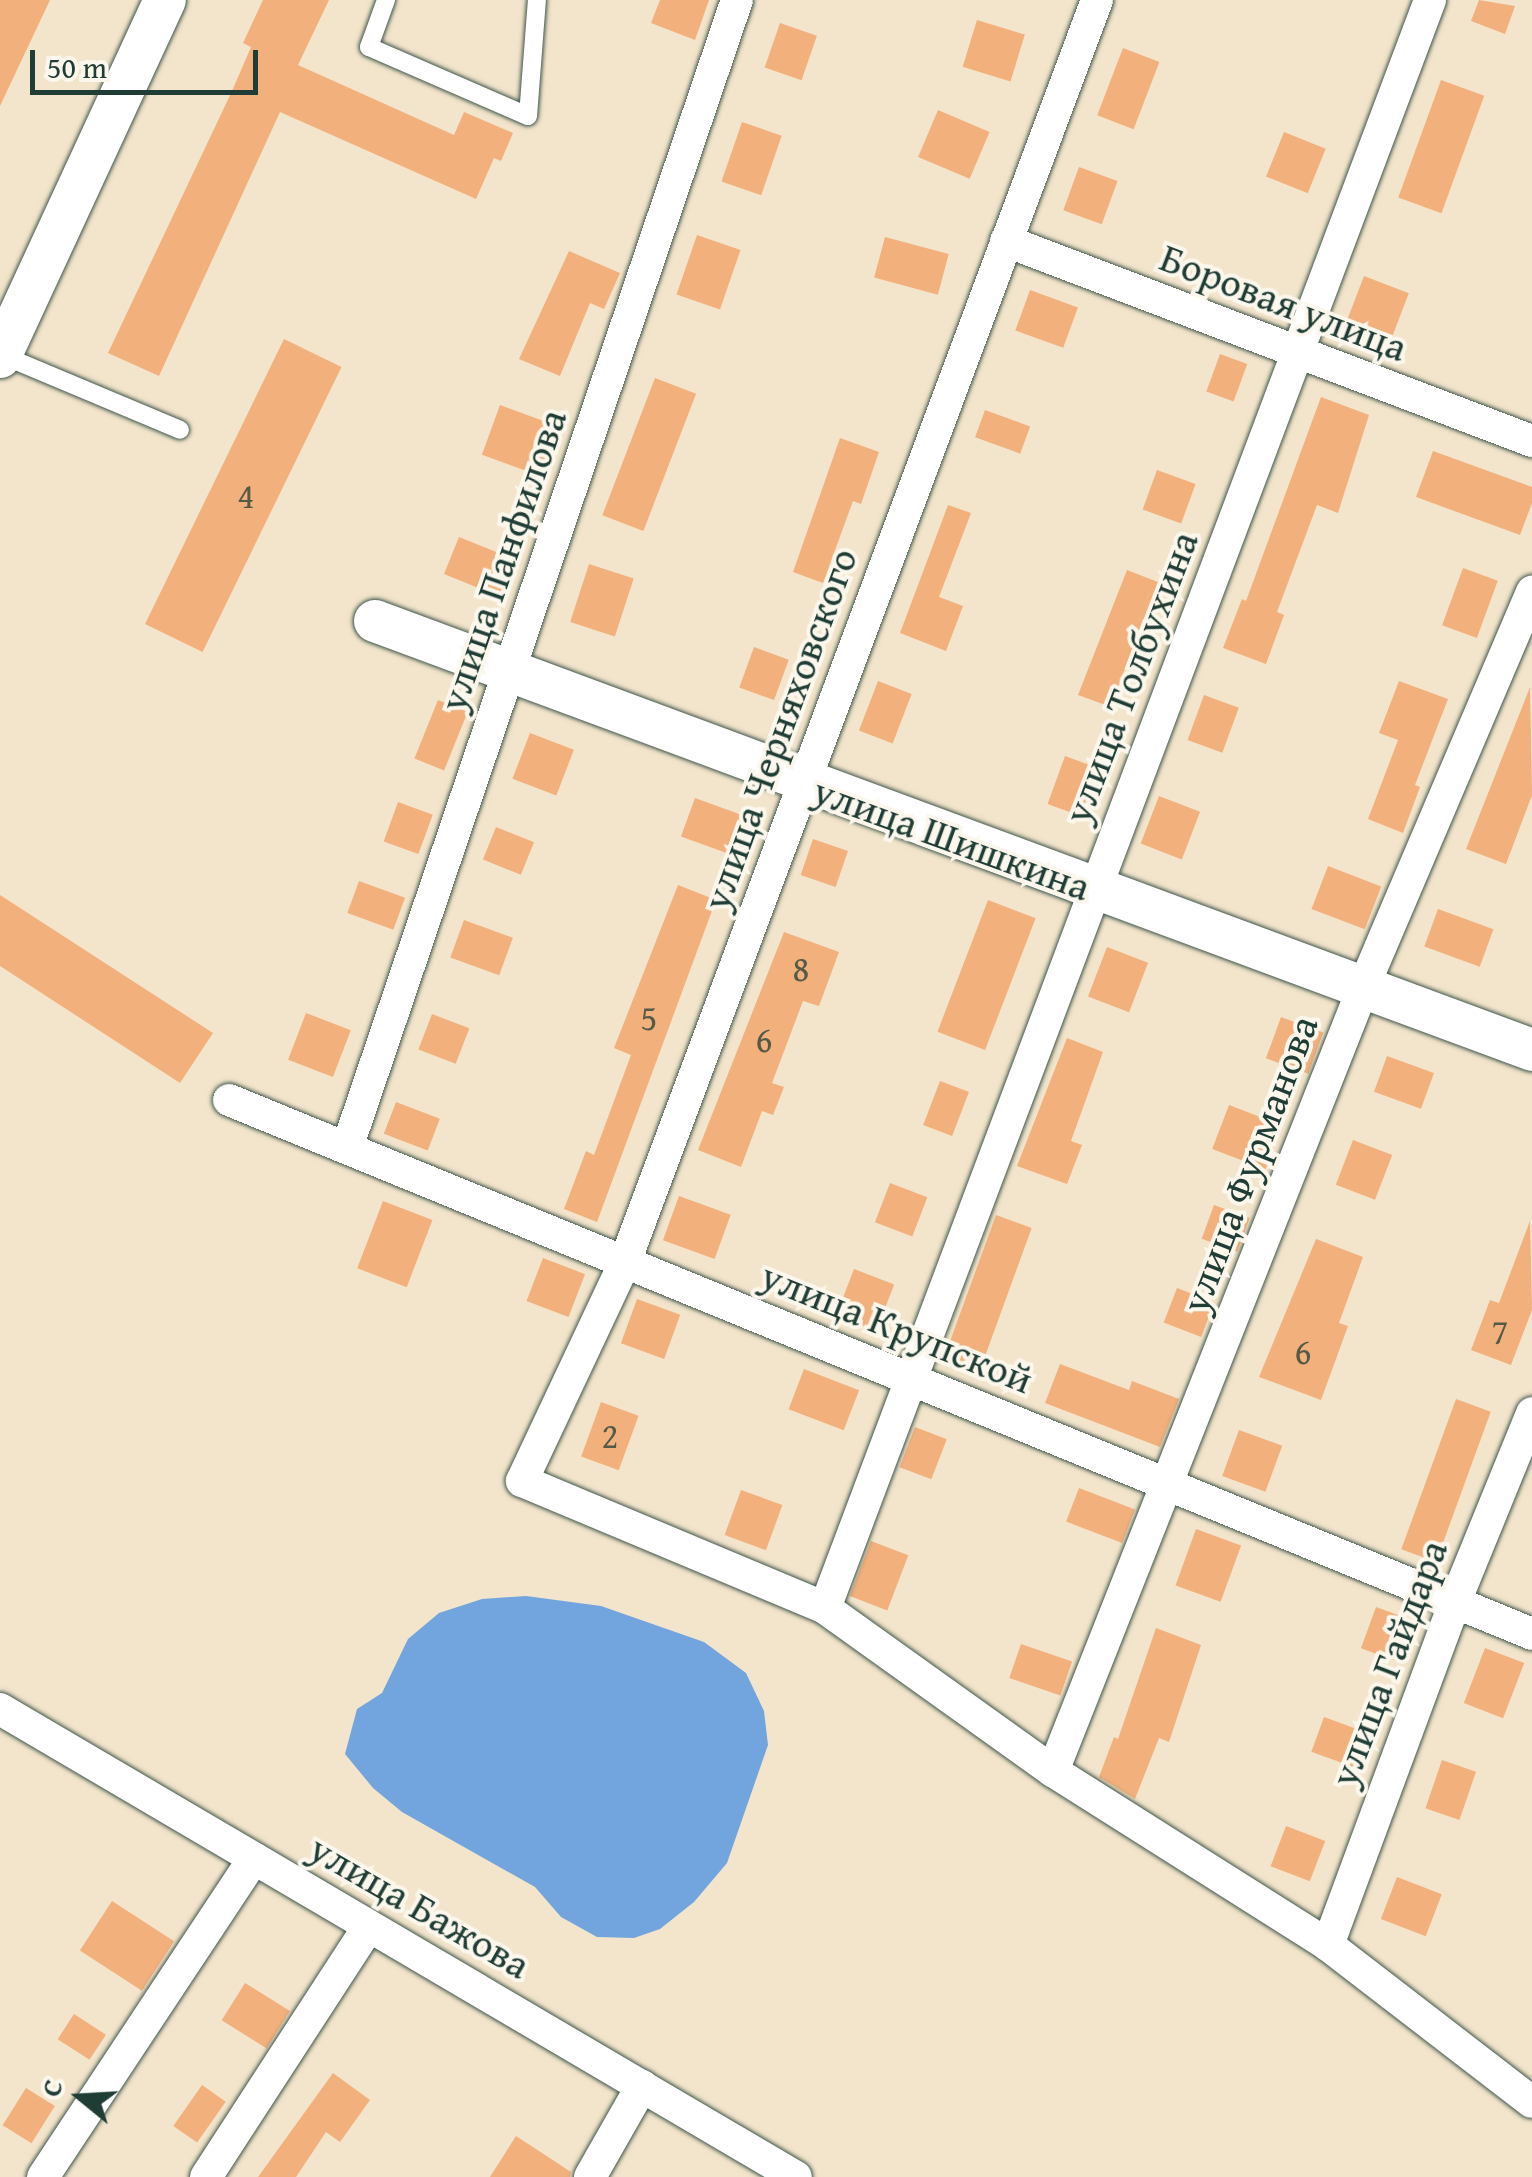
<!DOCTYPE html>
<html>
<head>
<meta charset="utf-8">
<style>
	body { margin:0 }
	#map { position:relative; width:1532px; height:2177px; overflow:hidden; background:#f3e5cb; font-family:"Gentium Book Plus",serif }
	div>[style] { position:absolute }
	.water>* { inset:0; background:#72a5dd }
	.building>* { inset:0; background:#f2b07d; transform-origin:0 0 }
	.roads { filter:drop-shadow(0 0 2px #3f564b) drop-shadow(0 0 2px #3f564b) }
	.service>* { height:18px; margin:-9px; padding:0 9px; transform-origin:9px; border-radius:9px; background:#fff }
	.minor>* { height:32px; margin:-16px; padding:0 16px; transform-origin:16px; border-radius:16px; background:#fff }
	.tertiary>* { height:42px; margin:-21px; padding:0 21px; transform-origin:21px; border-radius:21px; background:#fff }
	span { translate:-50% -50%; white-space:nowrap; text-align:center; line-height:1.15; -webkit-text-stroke:8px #fbf7ec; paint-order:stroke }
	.number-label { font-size:35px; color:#545a46 }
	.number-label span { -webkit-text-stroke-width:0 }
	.street-label { font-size:40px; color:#1f3d34 }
	.north { position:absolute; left:30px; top:2047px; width:100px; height:100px; -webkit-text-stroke:8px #fbf7ec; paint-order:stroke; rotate:288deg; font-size:28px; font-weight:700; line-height:40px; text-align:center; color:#1f3d34 }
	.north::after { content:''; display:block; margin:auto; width:35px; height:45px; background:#1f3d34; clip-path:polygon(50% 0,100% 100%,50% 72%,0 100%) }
	.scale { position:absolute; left:30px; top:50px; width:228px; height:45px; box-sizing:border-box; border:5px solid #1f3d34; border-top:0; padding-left:12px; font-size:30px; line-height:35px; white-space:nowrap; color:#1f3d34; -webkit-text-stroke:8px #fbf7ec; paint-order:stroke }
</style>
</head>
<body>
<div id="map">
	<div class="water">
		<div style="clip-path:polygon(526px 1596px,601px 1606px,704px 1642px,746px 1673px,764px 1711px,768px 1745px,727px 1863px,694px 1902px,660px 1929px,634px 1938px,597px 1937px,561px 1917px,535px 1887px,402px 1812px,373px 1788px,345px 1754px,357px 1709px,382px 1693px,408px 1639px,439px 1613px,482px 1599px)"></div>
	</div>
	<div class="building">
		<div style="clip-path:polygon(0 0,50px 0,0 106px)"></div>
		<div style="clip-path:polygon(263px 0,329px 0,298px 65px,454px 135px,464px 112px,513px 133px,501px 161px,494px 158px,476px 199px,280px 112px,159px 376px,108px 353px,232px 91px,251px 47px,243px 43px)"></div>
		<div style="clip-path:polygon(660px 0,709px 0,695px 40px,651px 23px)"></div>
		<div style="clip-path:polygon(1479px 0,1515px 6px,1505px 34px,1471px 21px)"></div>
		<div style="left:977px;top:20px;width:50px;height:49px;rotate:17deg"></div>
		<div style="left:780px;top:23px;width:39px;height:47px;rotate:19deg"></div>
		<div style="left:1123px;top:48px;width:39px;height:72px;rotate:21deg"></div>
		<div style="left:1441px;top:80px;width:46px;height:125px;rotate:20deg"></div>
		<div style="left:938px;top:110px;width:56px;height:51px;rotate:23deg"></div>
		<div style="left:742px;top:122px;width:42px;height:63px;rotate:19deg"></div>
		<div style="left:1284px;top:132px;width:45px;height:48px;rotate:22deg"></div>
		<div style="left:1079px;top:167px;width:41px;height:46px;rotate:20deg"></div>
		<div style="left:697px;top:235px;width:46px;height:63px;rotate:19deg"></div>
		<div style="left:885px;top:237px;width:66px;height:42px;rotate:15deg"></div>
		<div style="clip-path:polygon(569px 251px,620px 273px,604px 309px,590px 303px,560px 376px,519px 359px)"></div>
		<div style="left:1364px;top:276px;width:48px;height:46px;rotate:21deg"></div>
		<div style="left:1030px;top:290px;width:51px;height:43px;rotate:20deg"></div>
		<div style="left:284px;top:339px;width:64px;height:317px;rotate:26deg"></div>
		<div style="left:1220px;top:354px;width:29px;height:40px;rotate:20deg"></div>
		<div style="left:655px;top:378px;width:44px;height:147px;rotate:21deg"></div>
		<div style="clip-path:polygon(1321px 397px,1369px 415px,1338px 513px,1317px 505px,1277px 612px,1284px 615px,1266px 664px,1223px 648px,1242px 599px,1246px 601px)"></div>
		<div style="left:500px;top:405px;width:67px;height:53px;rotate:20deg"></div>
		<div style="left:985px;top:410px;width:48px;height:29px;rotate:20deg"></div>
		<div style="clip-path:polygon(840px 438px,879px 452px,861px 504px,853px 501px,823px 583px,793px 572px)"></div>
		<div style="clip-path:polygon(1433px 451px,1532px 487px,1532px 503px,1520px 535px,1416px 497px)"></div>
		<div style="left:1157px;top:470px;width:41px;height:42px;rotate:20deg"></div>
		<div style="clip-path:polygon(948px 505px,971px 513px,939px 597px,963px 606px,946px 651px,900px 633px)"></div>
		<div style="left:459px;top:537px;width:61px;height:40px;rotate:22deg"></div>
		<div style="left:589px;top:564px;width:47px;height:61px;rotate:18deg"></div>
		<div style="left:1463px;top:568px;width:37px;height:61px;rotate:20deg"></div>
		<div style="clip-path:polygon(1127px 570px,1163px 584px,1149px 621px,1143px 619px,1111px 707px,1078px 695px)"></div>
		<div style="left:754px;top:647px;width:37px;height:43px;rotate:20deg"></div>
		<div style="left:878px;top:681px;width:36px;height:53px;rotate:21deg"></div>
		<div style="clip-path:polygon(1399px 681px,1448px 699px,1415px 785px,1420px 787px,1403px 833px,1368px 819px,1398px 740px,1379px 733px)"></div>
		<div style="clip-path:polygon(1530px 687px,1532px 795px,1506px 864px,1466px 849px)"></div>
		<div style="left:1204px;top:695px;width:37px;height:48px;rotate:20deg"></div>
		<div style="left:438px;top:700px;width:32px;height:63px;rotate:22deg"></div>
		<div style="left:530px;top:733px;width:47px;height:49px;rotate:21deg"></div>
		<div style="left:1065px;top:756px;width:35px;height:51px;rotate:20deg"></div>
		<div style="left:1159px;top:796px;width:44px;height:51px;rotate:21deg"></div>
		<div style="left:695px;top:798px;width:55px;height:41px;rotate:20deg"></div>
		<div style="left:398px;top:802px;width:37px;height:42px;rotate:20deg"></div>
		<div style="left:496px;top:827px;width:41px;height:35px;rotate:22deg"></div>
		<div style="left:813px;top:839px;width:37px;height:38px;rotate:19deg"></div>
		<div style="left:1328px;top:866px;width:57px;height:46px;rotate:21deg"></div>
		<div style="left:359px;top:881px;width:49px;height:34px;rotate:20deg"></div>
		<div style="clip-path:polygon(678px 885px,716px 900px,597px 1222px,564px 1209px,586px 1151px,594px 1155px,631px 1055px,614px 1048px)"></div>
		<div style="clip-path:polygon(0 895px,213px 1033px,180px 1083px,0 966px)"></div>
		<div style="left:988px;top:900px;width:51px;height:141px;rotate:21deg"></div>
		<div style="left:1438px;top:909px;width:59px;height:40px;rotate:20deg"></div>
		<div style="left:464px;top:920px;width:52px;height:40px;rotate:20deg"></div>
		<div style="clip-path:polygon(784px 932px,839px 952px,819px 1006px,803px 1001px,772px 1083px,784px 1087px,773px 1115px,762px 1111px,741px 1167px,698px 1150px)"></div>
		<div style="left:1107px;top:947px;width:44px;height:53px;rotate:21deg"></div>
		<div style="left:306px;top:1013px;width:48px;height:50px;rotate:21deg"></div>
		<div style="left:432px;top:1014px;width:40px;height:38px;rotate:21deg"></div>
		<div style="left:1281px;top:1017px;width:45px;height:44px;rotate:20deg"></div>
		<div style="clip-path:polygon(1067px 1038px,1103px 1052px,1071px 1141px,1082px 1145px,1067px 1184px,1017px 1166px)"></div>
		<div style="left:1387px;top:1056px;width:50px;height:38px;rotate:20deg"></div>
		<div style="left:940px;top:1081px;width:31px;height:47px;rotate:21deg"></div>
		<div style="left:396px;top:1102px;width:47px;height:34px;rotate:21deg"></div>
		<div style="left:1229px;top:1105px;width:57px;height:47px;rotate:21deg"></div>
		<div style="left:1353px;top:1140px;width:42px;height:48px;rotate:21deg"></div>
		<div style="left:890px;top:1183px;width:40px;height:42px;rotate:21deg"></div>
		<div style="left:679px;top:1196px;width:55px;height:47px;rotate:20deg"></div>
		<div style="left:383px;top:1201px;width:53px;height:72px;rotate:21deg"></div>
		<div style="left:1214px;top:1205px;width:38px;height:36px;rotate:20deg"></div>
		<div style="left:996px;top:1215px;width:38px;height:158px;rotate:20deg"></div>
		<div style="clip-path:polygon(1530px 1221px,1532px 1310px,1511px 1365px,1471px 1350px,1490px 1300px,1499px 1303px)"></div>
		<div style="clip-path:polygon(1316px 1239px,1363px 1257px,1339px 1323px,1348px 1326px,1321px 1400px,1259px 1377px)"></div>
		<div style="left:543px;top:1258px;width:45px;height:46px;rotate:21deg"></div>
		<div style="left:854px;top:1269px;width:43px;height:50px;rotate:21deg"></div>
		<div style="left:1177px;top:1288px;width:40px;height:37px;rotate:21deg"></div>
		<div style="left:637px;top:1299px;width:46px;height:47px;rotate:20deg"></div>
		<div style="clip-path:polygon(1060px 1364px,1129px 1390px,1132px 1381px,1179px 1399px,1160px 1447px,1045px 1403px)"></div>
		<div style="left:804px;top:1369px;width:59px;height:43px;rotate:21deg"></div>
		<div style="left:1456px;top:1399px;width:37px;height:160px;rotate:20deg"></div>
		<div style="left:601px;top:1402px;width:40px;height:58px;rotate:20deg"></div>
		<div style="left:915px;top:1427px;width:34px;height:43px;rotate:21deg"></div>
		<div style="left:1239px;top:1430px;width:46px;height:49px;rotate:20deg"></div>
		<div style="left:1079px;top:1488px;width:60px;height:36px;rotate:21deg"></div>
		<div style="left:741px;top:1490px;width:44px;height:48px;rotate:20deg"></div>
		<div style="left:1196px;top:1529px;width:48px;height:60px;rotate:20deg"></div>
		<div style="left:871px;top:1541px;width:40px;height:59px;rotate:21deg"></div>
		<div style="left:1376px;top:1607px;width:38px;height:44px;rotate:20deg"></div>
		<div style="clip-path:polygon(1156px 1628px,1201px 1645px,1169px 1742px,1159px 1738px,1135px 1799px,1099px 1777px,1114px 1737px,1118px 1739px)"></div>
		<div style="left:1021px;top:1644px;width:54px;height:36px;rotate:19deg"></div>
		<div style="left:1485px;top:1648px;width:42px;height:59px;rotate:21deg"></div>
		<div style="left:1324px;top:1717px;width:46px;height:37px;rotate:20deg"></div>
		<div style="left:1442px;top:1760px;width:36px;height:51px;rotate:19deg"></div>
		<div style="left:1286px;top:1826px;width:42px;height:43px;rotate:21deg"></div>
		<div style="left:1397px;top:1877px;width:48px;height:45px;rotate:21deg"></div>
		<div style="left:112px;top:1901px;width:74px;height:59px;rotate:33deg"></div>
		<div style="left:245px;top:1983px;width:53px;height:44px;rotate:32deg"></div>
		<div style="left:74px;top:2014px;width:38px;height:30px;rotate:33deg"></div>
		<div style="clip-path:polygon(333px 2073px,370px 2100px,340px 2142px,326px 2132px,296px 2177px,258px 2177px)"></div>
		<div style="left:202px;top:2085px;width:29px;height:50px;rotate:35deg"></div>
		<div style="left:26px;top:2088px;width:34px;height:44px;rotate:32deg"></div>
		<div style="clip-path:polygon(516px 2136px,571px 2172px,570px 2177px,490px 2177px)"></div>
	</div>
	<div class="roads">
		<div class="service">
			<div style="left:386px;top:0;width:50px;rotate:109.9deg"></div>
			<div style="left:369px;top:47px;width:173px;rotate:23.5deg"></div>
			<div style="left:528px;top:116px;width:116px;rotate:-85.6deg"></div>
			<div style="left:2px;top:355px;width:193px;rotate:22.8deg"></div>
		</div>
		<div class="minor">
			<div style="left:1097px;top:0;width:1347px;rotate:110.51deg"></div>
			<div style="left:625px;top:1262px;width:242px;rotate:115.2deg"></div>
			<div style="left:522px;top:1481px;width:329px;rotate:22.7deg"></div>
			<div style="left:825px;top:1608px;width:280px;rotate:35.6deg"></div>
			<div style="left:1053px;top:1771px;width:325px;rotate:32.3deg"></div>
			<div style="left:1328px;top:1945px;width:257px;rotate:37.6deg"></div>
			<div style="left:1006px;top:241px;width:563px;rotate:20.82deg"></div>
			<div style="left:229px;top:1100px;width:1408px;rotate:22.28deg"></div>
			<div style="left:347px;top:1148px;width:1212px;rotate:-71.24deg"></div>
			<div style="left:825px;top:1608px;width:1718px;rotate:-69.38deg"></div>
			<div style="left:0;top:1709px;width:923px;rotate:30.45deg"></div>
			<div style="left:1053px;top:1771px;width:842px;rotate:-68.4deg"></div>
			<div style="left:1363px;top:988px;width:431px;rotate:-66.9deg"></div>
			<div style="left:1328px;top:1945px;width:366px;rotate:-69.7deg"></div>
			<div style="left:1455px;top:1602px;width:204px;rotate:-67.8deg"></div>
			<div style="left:43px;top:2177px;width:382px;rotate:-56.5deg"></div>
			<div style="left:206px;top:2177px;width:299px;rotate:-57deg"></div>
			<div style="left:590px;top:2177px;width:105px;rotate:-60.3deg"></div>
		</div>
		<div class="tertiary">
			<div style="left:0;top:357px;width:393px;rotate:-65.2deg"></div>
			<div style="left:375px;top:621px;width:1234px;rotate:20.34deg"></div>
		</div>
	</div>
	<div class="number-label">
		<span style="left:246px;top:496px">4</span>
		<span style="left:801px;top:969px">8</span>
		<span style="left:649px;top:1018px">5</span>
		<span style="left:764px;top:1040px">6</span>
		<span style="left:1500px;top:1332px">7</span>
		<span style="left:1303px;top:1352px">6</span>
		<span style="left:610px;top:1436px">2</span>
	</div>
	<div class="street-label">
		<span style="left:1284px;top:302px;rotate:21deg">Боровая улица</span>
		<span style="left:502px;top:560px;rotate:-71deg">улица Панфилова</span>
		<span style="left:1130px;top:677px;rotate:-69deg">улица Толбухина</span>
		<span style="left:779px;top:729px;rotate:-70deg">улица Черняховского</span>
		<span style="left:952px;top:838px;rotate:20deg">улица Шишкина</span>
		<span style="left:1249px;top:1164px;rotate:-69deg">улица Фурманова</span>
		<span style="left:897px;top:1327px;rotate:22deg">улица Крупской</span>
		<span style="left:1388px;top:1663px;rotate:-69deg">улица Гайдара</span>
		<span style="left:420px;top:1906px;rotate:30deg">улица Бажова</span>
	</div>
	<div class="north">С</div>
	<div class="scale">50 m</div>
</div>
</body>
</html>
